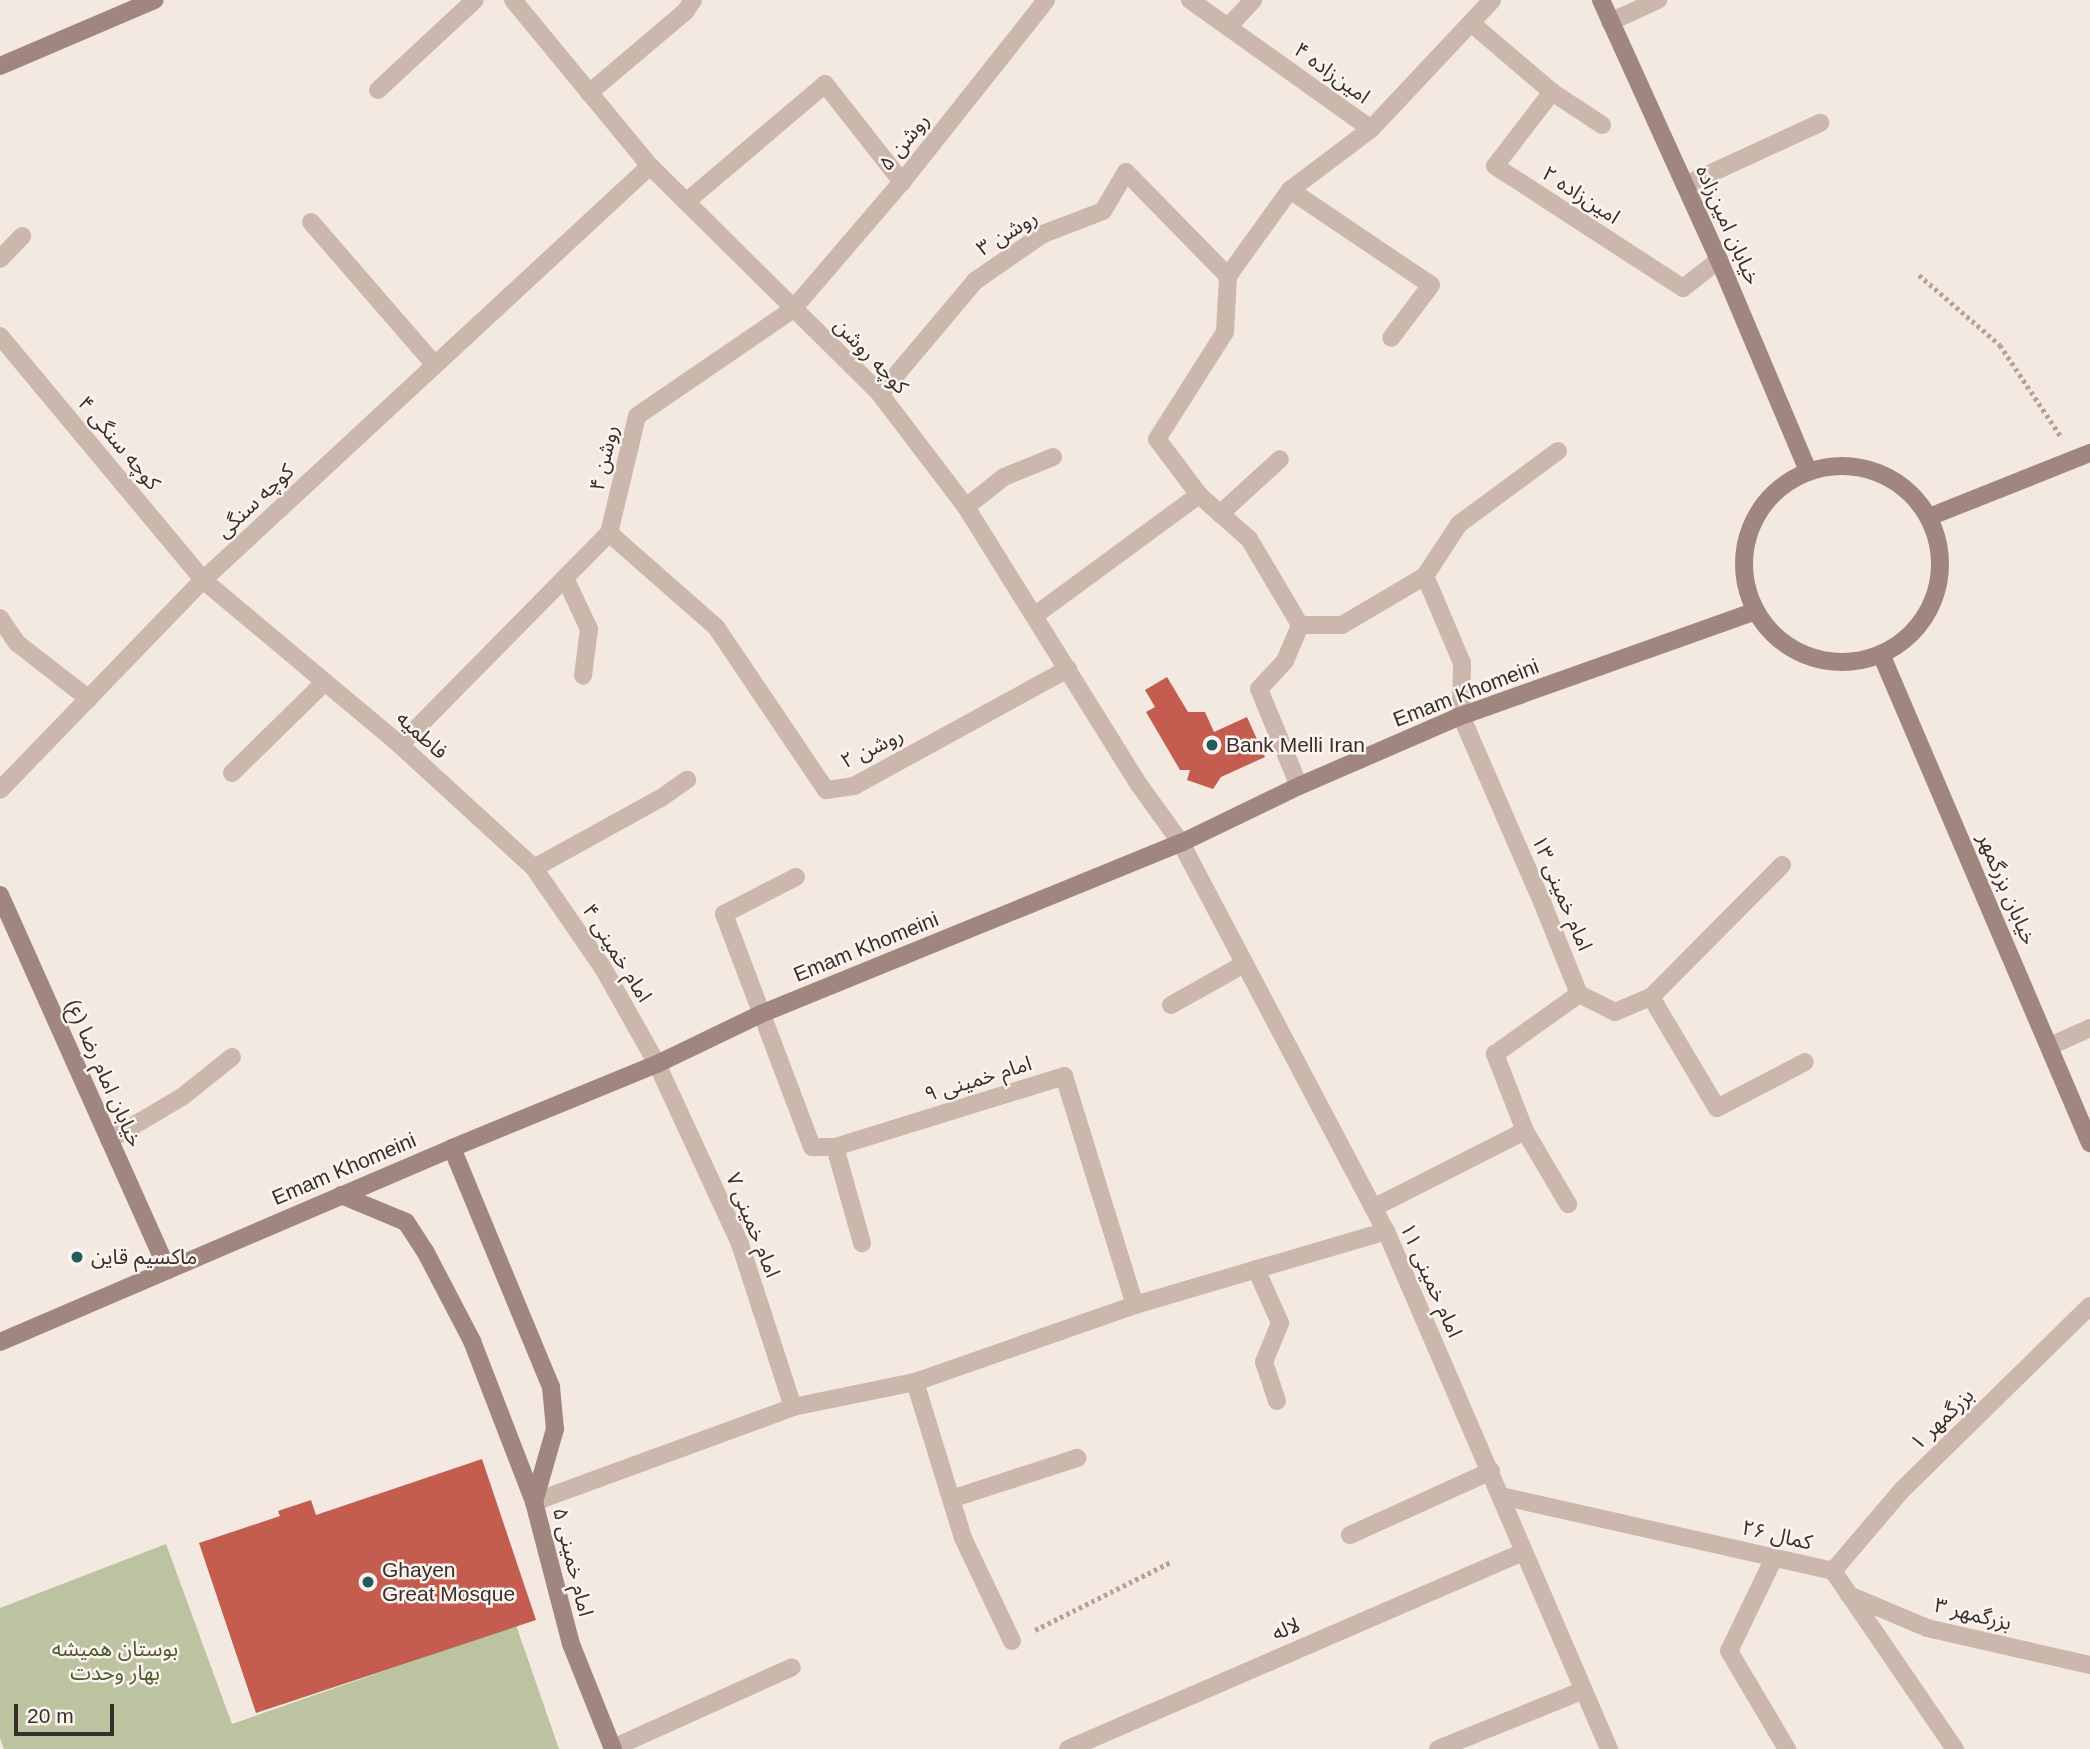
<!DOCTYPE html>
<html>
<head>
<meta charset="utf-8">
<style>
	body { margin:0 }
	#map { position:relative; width:2090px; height:1749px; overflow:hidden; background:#f3e9e1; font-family:Helvetica,"Noto Sans Arabic",sans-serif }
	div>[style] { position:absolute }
	.green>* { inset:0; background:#bcc3a1 }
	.building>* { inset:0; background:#c45c4f }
	.path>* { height:4.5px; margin-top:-2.25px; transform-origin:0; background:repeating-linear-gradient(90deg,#b8a197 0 3.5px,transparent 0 7px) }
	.lane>* { height:18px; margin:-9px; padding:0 9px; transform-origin:9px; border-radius:9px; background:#ccb7ad }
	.street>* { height:18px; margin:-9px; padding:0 9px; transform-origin:9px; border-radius:9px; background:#ccb7ad }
	.secondary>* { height:18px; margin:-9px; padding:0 9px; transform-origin:9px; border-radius:9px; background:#a0867e }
	.secondary>.ring { margin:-9px; padding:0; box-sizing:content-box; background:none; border:18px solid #a0867e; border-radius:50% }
	.dots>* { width:19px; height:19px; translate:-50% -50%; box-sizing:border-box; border:4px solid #fbf3ee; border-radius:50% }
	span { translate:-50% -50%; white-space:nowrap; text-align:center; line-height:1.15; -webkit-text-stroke:5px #fbf3ee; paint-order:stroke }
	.street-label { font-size:21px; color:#3a2e2b }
	.poi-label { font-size:21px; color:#3a2e2b }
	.left { translate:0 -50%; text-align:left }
	.park-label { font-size:21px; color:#4f582f }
	.scale { position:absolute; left:14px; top:1704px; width:100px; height:32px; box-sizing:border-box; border:4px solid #3a2e2b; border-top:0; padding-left:9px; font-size:21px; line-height:24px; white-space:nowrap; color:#3a2e2b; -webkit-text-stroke:5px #fbf3ee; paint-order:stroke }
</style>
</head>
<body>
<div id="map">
	<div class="green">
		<div style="clip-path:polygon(166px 1544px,232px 1724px,516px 1625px,559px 1749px,4px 1749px,0 1738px,0 1608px)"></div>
	</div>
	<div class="building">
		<div style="clip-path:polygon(1167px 677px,1188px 712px,1205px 712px,1214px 732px,1247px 717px,1265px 757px,1221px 777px,1213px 789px,1187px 780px,1190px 770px,1180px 770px,1146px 712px,1155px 707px,1145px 690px)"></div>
		<div style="clip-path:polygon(482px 1459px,536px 1620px,256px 1713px,199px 1543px,280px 1516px,278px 1511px,311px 1500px,316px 1515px)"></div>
	</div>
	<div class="path">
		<div style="left:1919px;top:275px;width:107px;rotate:40.8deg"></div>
		<div style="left:2000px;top:345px;width:112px;rotate:56.3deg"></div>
		<div style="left:1035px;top:1630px;width:154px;rotate:-26.6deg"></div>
	</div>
	<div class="lane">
		<div style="left:513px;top:0;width:215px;rotate:50.5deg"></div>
		<div style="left:650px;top:166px;width:324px;rotate:44.7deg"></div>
		<div style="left:880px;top:394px;width:142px;rotate:52.7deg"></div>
		<div style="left:966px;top:507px;width:329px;rotate:58.1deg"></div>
		<div style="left:1190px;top:0;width:222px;rotate:35.5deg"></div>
		<div style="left:1371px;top:129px;width:177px;rotate:-46.8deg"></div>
		<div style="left:1610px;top:22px;width:53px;rotate:-24.6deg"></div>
		<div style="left:1471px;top:23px;width:106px;rotate:40.4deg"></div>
		<div style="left:1552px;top:92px;width:60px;rotate:33.4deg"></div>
		<div style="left:1228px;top:27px;width:37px;rotate:-47deg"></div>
		<div style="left:378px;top:90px;width:132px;rotate:-42.9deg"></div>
		<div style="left:1552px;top:92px;width:93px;rotate:127.6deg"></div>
		<div style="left:1495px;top:166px;width:224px;rotate:33deg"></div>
		<div style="left:1683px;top:288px;width:46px;rotate:-37.9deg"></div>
		<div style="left:589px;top:93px;width:126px;rotate:-40.2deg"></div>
		<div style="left:685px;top:12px;width:14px;rotate:-56deg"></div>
		<div style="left:1371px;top:129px;width:101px;rotate:143deg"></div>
		<div style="left:1290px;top:190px;width:106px;rotate:125.8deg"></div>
		<div style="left:1228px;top:276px;width:56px;rotate:93.1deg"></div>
		<div style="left:1225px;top:332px;width:127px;rotate:122.4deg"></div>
		<div style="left:1157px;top:439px;width:70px;rotate:53.1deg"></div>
		<div style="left:1199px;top:495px;width:67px;rotate:41.3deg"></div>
		<div style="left:1249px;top:539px;width:100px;rotate:59.3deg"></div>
		<div style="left:1300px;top:625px;width:42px"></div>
		<div style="left:1342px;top:625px;width:96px;rotate:-30.6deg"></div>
		<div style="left:1425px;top:576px;width:62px;rotate:-56.8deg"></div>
		<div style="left:1459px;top:524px;width:123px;rotate:-36.4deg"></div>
		<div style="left:1685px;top:185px;width:149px;rotate:-24.7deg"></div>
		<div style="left:1290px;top:190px;width:170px;rotate:34deg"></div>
		<div style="left:1431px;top:285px;width:66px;rotate:127deg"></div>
		<div style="left:686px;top:202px;width:182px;rotate:-40.3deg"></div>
		<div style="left:825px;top:84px;width:125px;rotate:51.8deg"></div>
		<div style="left:311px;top:222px;width:189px;rotate:49.1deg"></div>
		<div style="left:0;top:259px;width:32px;rotate:-46deg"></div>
		<div style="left:0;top:336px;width:317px;rotate:50.2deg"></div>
		<div style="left:203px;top:580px;width:257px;rotate:39.9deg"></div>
		<div style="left:400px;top:745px;width:182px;rotate:42.5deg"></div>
		<div style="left:534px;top:868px;width:121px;rotate:55.4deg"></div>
		<div style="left:603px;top:968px;width:110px;rotate:60.6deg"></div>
		<div style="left:657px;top:1064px;width:198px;rotate:65.2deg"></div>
		<div style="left:740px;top:1244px;width:171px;rotate:72deg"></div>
		<div style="left:880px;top:394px;width:148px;rotate:-49.9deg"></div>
		<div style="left:975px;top:281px;width:83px;rotate:-34.7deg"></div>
		<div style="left:1043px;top:234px;width:64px;rotate:-21deg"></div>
		<div style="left:1103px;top:211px;width:45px;rotate:-59.5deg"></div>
		<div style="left:1126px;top:172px;width:146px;rotate:45.6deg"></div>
		<div style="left:966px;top:507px;width:48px;rotate:-38.3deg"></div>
		<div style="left:1004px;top:477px;width:53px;rotate:-22.2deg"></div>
		<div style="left:1220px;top:514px;width:81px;rotate:-42.5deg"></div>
		<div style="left:609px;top:533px;width:142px;rotate:41.3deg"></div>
		<div style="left:716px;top:627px;width:197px;rotate:56deg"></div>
		<div style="left:826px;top:790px;width:28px;rotate:-8deg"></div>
		<div style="left:854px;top:786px;width:244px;rotate:-28.7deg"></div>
		<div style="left:565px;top:578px;width:56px;rotate:64.8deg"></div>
		<div style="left:589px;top:629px;width:47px;rotate:97.3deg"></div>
		<div style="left:1034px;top:616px;width:205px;rotate:-36.3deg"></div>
		<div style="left:0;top:618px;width:30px;rotate:56deg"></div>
		<div style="left:17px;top:643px;width:91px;rotate:37.9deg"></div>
		<div style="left:400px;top:745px;width:298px;rotate:-45.4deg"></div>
		<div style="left:609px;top:533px;width:120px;rotate:-76.5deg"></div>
		<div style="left:637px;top:416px;width:189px;rotate:-34.4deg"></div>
		<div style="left:793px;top:309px;width:167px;rotate:-49.4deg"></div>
		<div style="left:902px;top:182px;width:232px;rotate:-51.6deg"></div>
		<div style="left:232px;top:773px;width:130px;rotate:-44.4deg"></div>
		<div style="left:1299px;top:786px;width:105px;rotate:-112.4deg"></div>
		<div style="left:1259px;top:689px;width:38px;rotate:-47deg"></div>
		<div style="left:1285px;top:661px;width:39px;rotate:-67deg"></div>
		<div style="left:0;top:790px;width:292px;rotate:-46deg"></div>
		<div style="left:203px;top:580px;width:609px;rotate:-42.81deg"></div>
		<div style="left:534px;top:868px;width:145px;rotate:-28.9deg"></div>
		<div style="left:661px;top:798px;width:32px;rotate:-35deg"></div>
		<div style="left:796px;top:877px;width:81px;rotate:152.8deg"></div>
		<div style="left:724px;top:914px;width:249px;rotate:69.3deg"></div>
		<div style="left:812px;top:1147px;width:23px"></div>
		<div style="left:835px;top:1147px;width:240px;rotate:-17.2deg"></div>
		<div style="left:1064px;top:1076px;width:240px;rotate:72.8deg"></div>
		<div style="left:1579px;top:994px;width:40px;rotate:26.6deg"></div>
		<div style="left:1615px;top:1012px;width:39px;rotate:-23deg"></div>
		<div style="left:1651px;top:997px;width:186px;rotate:-45.2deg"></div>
		<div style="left:1651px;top:997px;width:129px;rotate:59.3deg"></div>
		<div style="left:1717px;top:1108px;width:99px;rotate:-27.6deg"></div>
		<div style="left:1171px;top:1005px;width:84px;rotate:-29.3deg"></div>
		<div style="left:2050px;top:1046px;width:44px;rotate:-24.2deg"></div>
		<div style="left:109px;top:1140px;width:85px;rotate:-30.5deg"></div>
		<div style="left:182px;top:1097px;width:64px;rotate:-38.7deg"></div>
		<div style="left:835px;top:1147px;width:100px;rotate:74.3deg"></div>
		<div style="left:1373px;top:1208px;width:170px;rotate:-26.9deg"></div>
		<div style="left:1525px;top:1131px;width:83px;rotate:-111.3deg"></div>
		<div style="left:1495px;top:1054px;width:103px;rotate:-35.5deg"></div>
		<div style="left:1579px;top:994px;width:99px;rotate:-111.9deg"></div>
		<div style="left:1542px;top:902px;width:203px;rotate:-113.5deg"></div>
		<div style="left:1461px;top:716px;width:53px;rotate:-88.9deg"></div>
		<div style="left:1462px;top:663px;width:95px;rotate:-113deg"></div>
		<div style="left:1256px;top:1269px;width:59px;rotate:66deg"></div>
		<div style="left:1280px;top:1323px;width:42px;rotate:112.3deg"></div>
		<div style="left:1264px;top:1362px;width:41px;rotate:71.6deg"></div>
		<div style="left:915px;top:1382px;width:163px;rotate:72.9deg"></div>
		<div style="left:963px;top:1538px;width:114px;rotate:64.6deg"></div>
		<div style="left:951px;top:1499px;width:133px;rotate:-18deg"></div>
		<div style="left:1350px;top:1535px;width:155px;rotate:-24.4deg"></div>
		<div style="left:1774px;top:1558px;width:103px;rotate:115.8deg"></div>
		<div style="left:1729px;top:1651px;width:114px;rotate:59.4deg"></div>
		<div style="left:1849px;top:1595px;width:85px;rotate:22.9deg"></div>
		<div style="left:1927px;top:1628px;width:167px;rotate:12.8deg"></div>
		<div style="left:613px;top:1748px;width:196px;rotate:-24.3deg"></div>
		<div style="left:1068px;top:1749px;width:496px;rotate:-23.4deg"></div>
		<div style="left:1438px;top:1749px;width:157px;rotate:-22deg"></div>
	</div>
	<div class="street">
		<div style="left:1140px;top:786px;width:70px;rotate:54.3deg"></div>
		<div style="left:1181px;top:843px;width:439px;rotate:62.2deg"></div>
		<div style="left:1386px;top:1231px;width:564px;rotate:66.71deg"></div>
		<div style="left:1525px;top:1131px;width:85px;rotate:59.5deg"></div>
		<div style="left:1501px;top:1496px;width:340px;rotate:12.7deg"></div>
		<div style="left:1833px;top:1571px;width:216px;rotate:55.6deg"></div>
		<div style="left:534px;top:1502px;width:276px;rotate:-20.1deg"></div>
		<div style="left:793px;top:1407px;width:125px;rotate:-11.6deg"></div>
		<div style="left:915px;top:1382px;width:233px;rotate:-19.3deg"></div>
		<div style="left:1135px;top:1305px;width:262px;rotate:-16.4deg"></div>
		<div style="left:1833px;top:1571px;width:106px;rotate:-49.6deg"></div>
		<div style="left:1902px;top:1490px;width:263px;rotate:-44.4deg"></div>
	</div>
	<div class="secondary">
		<div style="left:1601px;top:0;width:286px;rotate:65.6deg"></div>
		<div style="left:1719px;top:260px;width:229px;rotate:67.1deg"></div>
		<div style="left:0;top:66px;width:168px;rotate:-23.1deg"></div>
		<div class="ring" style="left:1744px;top:466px;width:178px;height:178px"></div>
		<div style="left:1929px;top:517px;width:173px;rotate:-21.7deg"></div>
		<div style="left:1881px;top:654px;width:532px;rotate:66.86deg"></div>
		<div style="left:0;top:895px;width:411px;rotate:65.9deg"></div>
		<div style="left:452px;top:1148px;width:259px;rotate:67.5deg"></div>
		<div style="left:551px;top:1387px;width:42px;rotate:84.6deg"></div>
		<div style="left:555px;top:1429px;width:76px;rotate:106deg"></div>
		<div style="left:341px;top:1195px;width:70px;rotate:22.6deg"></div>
		<div style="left:406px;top:1222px;width:35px;rotate:57deg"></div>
		<div style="left:425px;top:1251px;width:102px;rotate:62.4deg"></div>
		<div style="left:472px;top:1341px;width:173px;rotate:68.9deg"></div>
		<div style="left:534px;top:1502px;width:147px;rotate:75.4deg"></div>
		<div style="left:571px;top:1644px;width:113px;rotate:68.2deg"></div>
		<div style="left:0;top:1342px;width:492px;rotate:-23.2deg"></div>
		<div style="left:452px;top:1148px;width:222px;rotate:-22.3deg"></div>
		<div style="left:657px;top:1064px;width:115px;rotate:-25.7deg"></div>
		<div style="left:761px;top:1014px;width:453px;rotate:-22.2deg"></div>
		<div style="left:1181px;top:843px;width:131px;rotate:-25.8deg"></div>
		<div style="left:1299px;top:786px;width:176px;rotate:-23.4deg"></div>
		<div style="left:1461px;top:716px;width:313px;rotate:-19.6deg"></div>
	</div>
	<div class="dots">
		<div style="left:1212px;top:745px;background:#215c58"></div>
		<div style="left:77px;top:1257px;background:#215c58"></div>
		<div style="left:368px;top:1582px;background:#215c58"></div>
	</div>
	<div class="street-label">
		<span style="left:1332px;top:73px;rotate:36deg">امین‌زاده ۴</span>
		<span style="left:904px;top:142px;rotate:-51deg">روشن ۵</span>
		<span style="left:1581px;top:195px;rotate:33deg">امین‌زاده ۲</span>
		<span style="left:1728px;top:225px;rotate:66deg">خیابان امین‌زاده</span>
		<span style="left:1007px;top:233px;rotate:-32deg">روشن ۳</span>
		<span style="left:871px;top:356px;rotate:46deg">کوچه روشن</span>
		<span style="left:119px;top:443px;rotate:50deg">کوچه سنگی ۴</span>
		<span style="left:604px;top:458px;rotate:-77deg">روشن ۴</span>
		<span style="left:255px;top:501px;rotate:-43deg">کوچه سنگی</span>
		<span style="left:1466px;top:693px;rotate:-21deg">Emam Khomeini</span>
		<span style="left:422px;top:735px;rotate:42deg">فاطمیه</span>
		<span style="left:872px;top:748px;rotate:-26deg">روشن ۲</span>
		<span style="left:2007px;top:889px;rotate:67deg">خیابان بزرگمهر</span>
		<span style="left:1562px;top:893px;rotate:67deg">امام خمینی ۱۳</span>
		<span style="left:866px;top:947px;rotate:-22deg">Emam Khomeini</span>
		<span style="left:617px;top:953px;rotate:58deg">امام خمینی ۴</span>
		<span style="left:104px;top:1073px;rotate:66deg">خیابان امام رضا (ع)</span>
		<span style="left:978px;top:1079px;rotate:-17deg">امام خمینی ۹</span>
		<span style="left:344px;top:1169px;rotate:-23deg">Emam Khomeini</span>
		<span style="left:753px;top:1225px;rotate:68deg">امام خمینی ۷</span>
		<span style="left:1431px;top:1280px;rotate:66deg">امام خمینی ۱۱</span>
		<span style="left:1942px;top:1419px;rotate:-44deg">بزرگمهر ۱</span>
		<span style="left:1777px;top:1535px;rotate:13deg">کمال ۲۶</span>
		<span style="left:573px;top:1562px;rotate:76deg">امام خمینی ۵</span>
		<span style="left:1973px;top:1614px;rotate:14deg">بزرگمهر ۳</span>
		<span style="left:1286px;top:1629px;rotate:-23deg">لاله</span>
	</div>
	<div class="poi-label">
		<span class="left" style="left:1226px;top:745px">Bank Melli Iran</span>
		<span class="left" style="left:91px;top:1257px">ماکسیم قاین</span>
		<span class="left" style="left:382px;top:1582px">Ghayen<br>Great Mosque</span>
	</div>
	<div class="park-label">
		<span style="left:115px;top:1661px">بوستان همیشه<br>بهار وحدت</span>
	</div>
	<div class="scale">20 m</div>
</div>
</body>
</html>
